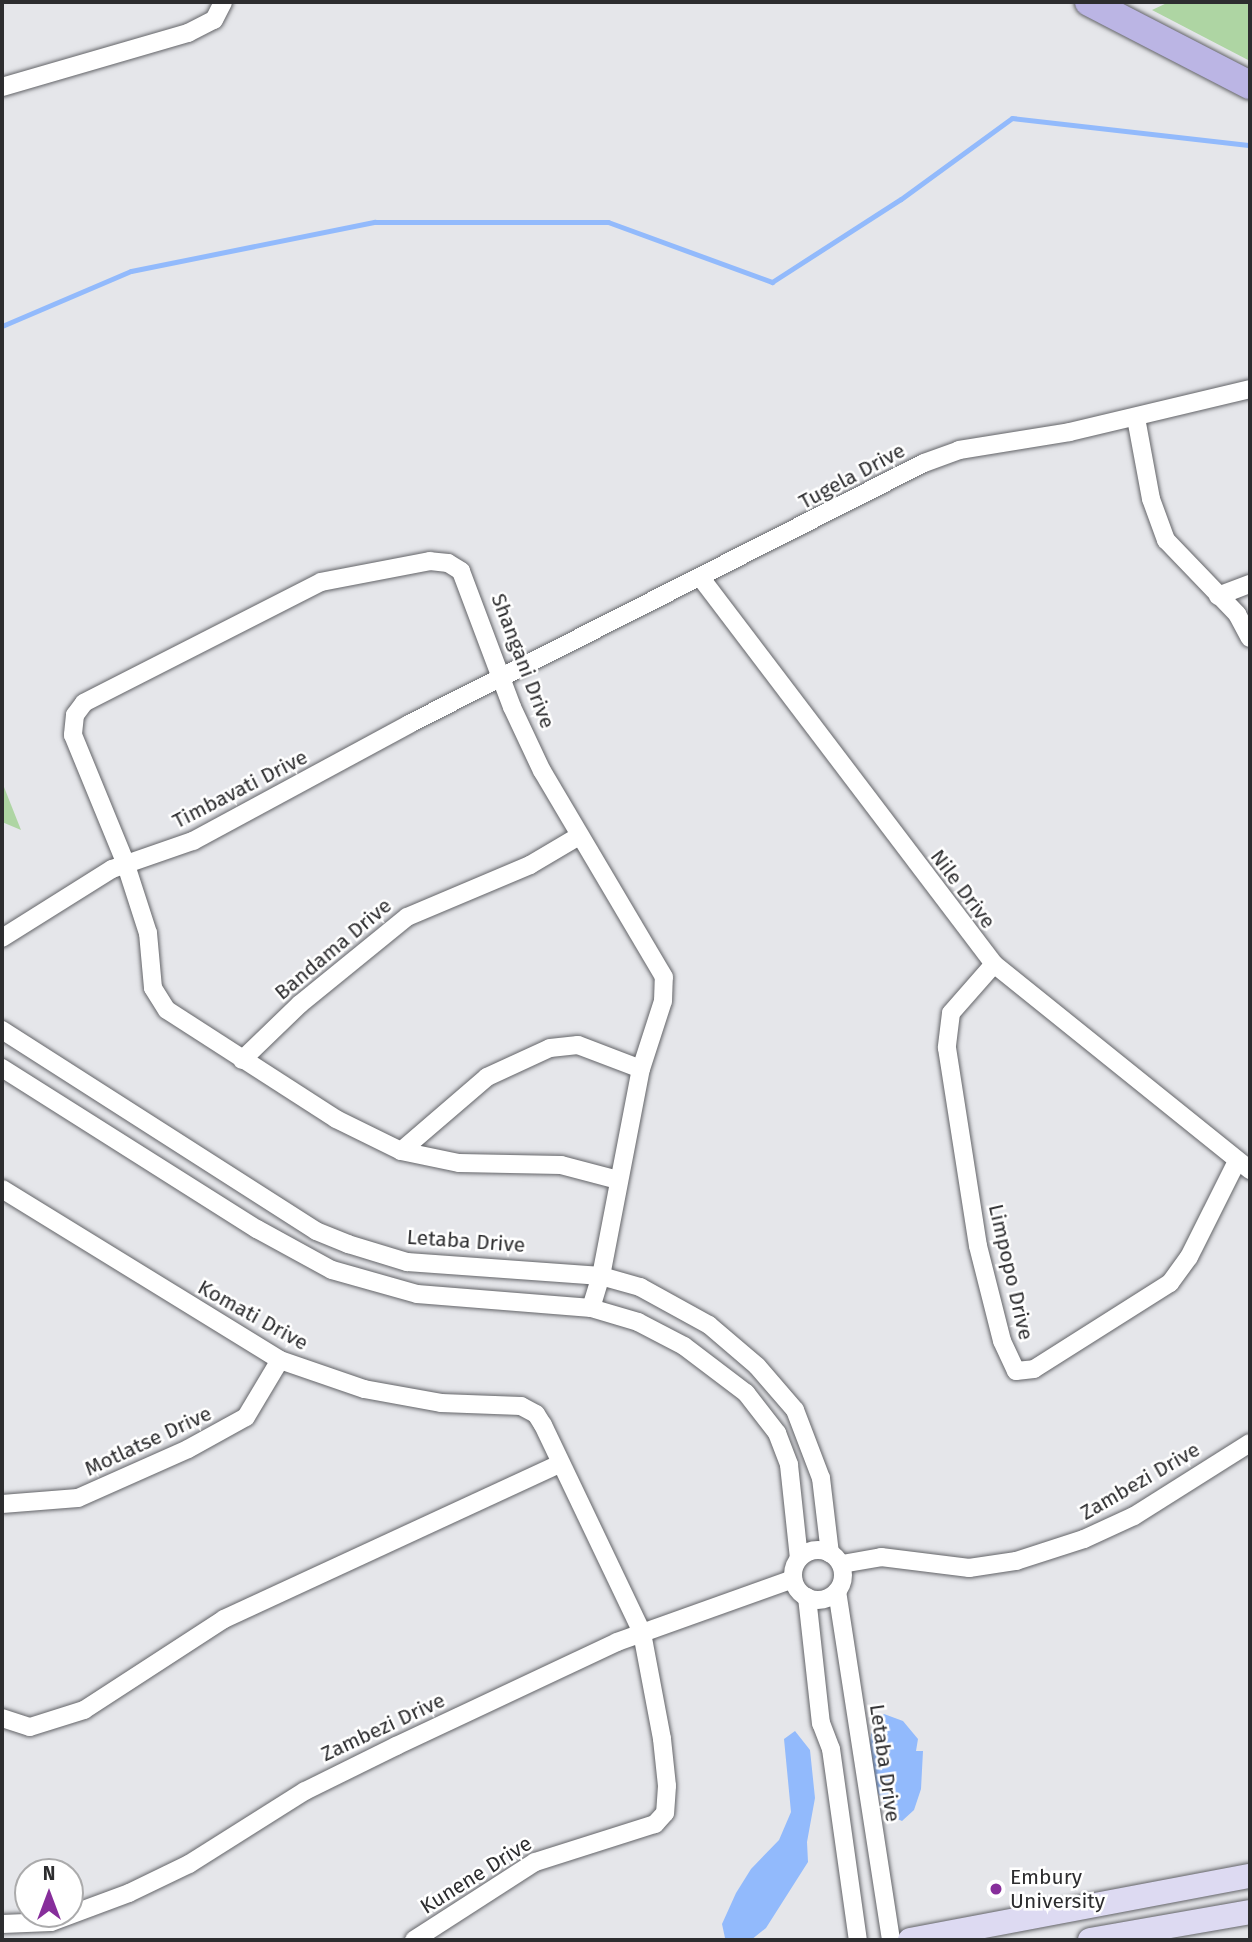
<!DOCTYPE html>
<html>
<head>
<meta charset="utf-8">
<style>
	body { margin:0 }
	#map { position:relative; width:1252px; height:1942px; overflow:hidden; background:#e5e6ea; font-family:"Fira Sans",sans-serif }
	div>[style] { position:absolute }
	.green>* { inset:0; background:#aed5a3 }
	.water>* { inset:0; background:#92bafc }
	.stream>* { height:5px; margin:-2.5px; padding:0 2.5px; transform-origin:2.5px; border-radius:2.5px; background:#92bafc }
	.roads { filter:drop-shadow(0 0 2px #636468) drop-shadow(0 0 2px #636468) }
	.minor>* { height:18px; margin:-9px; padding:0 9px; transform-origin:9px; border-radius:9px; background:#fff }
	.minor>.ring { margin:-9px; padding:0; box-sizing:content-box; background:none; border:18px solid #fff; border-radius:50% }
	.secondary>* { height:24px; margin:-12px; padding:0 12px; transform-origin:12px; border-radius:12px; background:#dddaf2 }
	.primary>* { height:28px; margin:-14px; padding:0 14px; transform-origin:14px; border-radius:14px; background:#bbb5e4 }
	.dots>* { width:19px; height:19px; translate:-50% -50%; box-sizing:border-box; border:4px solid #fff; border-radius:50% }
	span { translate:-50% -50%; white-space:nowrap; text-align:center; line-height:1.15; -webkit-text-stroke:5px #fff; paint-order:stroke }
	.street-label { font-size:21px; color:#2d2d2f }
	.poi-label { font-size:21px; color:#2d2d2f }
	.left { translate:0 -50%; text-align:left }
	.frame { position:absolute; inset:0; border:4px solid #2d2d2f; pointer-events:none }
	.north { position:absolute; left:14px; top:1858px; width:70px; height:70px; box-sizing:border-box; background:#fff; border:2px solid #ababac; border-radius:50%; rotate:0deg; font-size:19px; font-weight:700; line-height:28px; text-align:center; color:#2d2d2f }
	.north::after { content:''; display:block; margin:auto; width:24px; height:32px; background:#872e9b; clip-path:polygon(50% 0,100% 100%,50% 72%,0 100%) }
</style>
</head>
<body>
<div id="map">
	<div class="green">
		<div style="clip-path:polygon(1169px 2px,1250px 2px,1250px 61px,1152px 10px)"></div>
		<div style="clip-path:polygon(2px 782px,21px 830px,2px 822px)"></div>
	</div>
	<div class="water">
		<div style="clip-path:polygon(884px 1714px,903px 1721px,918px 1739px,916px 1751px,923px 1751px,921px 1789px,914px 1810px,902px 1821px,893px 1817px,878px 1793px,868px 1750px,874px 1721px)"></div>
		<div style="clip-path:polygon(795px 1731px,810px 1750px,815px 1798px,807px 1842px,808px 1862px,766px 1928px,751px 1940px,732px 1940px,725px 1938px,722px 1924px,736px 1893px,751px 1869px,779px 1840px,791px 1812px,784px 1739px)"></div>
	</div>
	<div class="stream">
		<div style="left:2px;top:326px;width:140px;rotate:-23.1deg"></div>
		<div style="left:131px;top:271px;width:249px;rotate:-11.4deg"></div>
		<div style="left:375px;top:222px;width:233px"></div>
		<div style="left:608px;top:222px;width:175px;rotate:20.1deg"></div>
		<div style="left:772px;top:282px;width:153px;rotate:-32.8deg"></div>
		<div style="left:901px;top:199px;width:137px;rotate:-36.1deg"></div>
		<div style="left:1012px;top:118px;width:240px;rotate:6.5deg"></div>
	</div>
	<div class="roads">
		<div class="minor">
			<div style="left:2px;top:87px;width:194px;rotate:-16.2deg"></div>
			<div style="left:188px;top:33px;width:29px;rotate:-27deg"></div>
			<div style="left:214px;top:20px;width:20px;rotate:-63deg"></div>
			<div style="left:1136px;top:418px;width:82px;rotate:79.5deg"></div>
			<div style="left:1151px;top:499px;width:44px;rotate:69.9deg"></div>
			<div style="left:1166px;top:540px;width:103px;rotate:46.2deg"></div>
			<div style="left:1237px;top:614px;width:27px;rotate:62deg"></div>
			<div style="left:701px;top:578px;width:485px;rotate:52.8deg"></div>
			<div style="left:994px;top:964px;width:329px;rotate:38.8deg"></div>
			<div style="left:1218px;top:596px;width:34px;rotate:-21deg"></div>
			<div style="left:2px;top:938px;width:130px;rotate:-32.1deg"></div>
			<div style="left:112px;top:869px;width:86px;rotate:-19.1deg"></div>
			<div style="left:193px;top:841px;width:246px;rotate:-28.4deg"></div>
			<div style="left:409px;top:724px;width:577px;rotate:-26.88deg"></div>
			<div style="left:924px;top:463px;width:37px;rotate:-20deg"></div>
			<div style="left:959px;top:450px;width:112px;rotate:-9.2deg"></div>
			<div style="left:1070px;top:432px;width:185px;rotate:-13.4deg"></div>
			<div style="left:994px;top:964px;width:65px;rotate:131.3deg"></div>
			<div style="left:951px;top:1013px;width:35px;rotate:97deg"></div>
			<div style="left:947px;top:1048px;width:200px;rotate:81.1deg"></div>
			<div style="left:978px;top:1246px;width:98px;rotate:75.8deg"></div>
			<div style="left:1002px;top:1341px;width:33px;rotate:65deg"></div>
			<div style="left:1016px;top:1371px;width:18px;rotate:-6deg"></div>
			<div style="left:1034px;top:1369px;width:161px;rotate:-32.3deg"></div>
			<div style="left:1170px;top:1283px;width:32px;rotate:-54deg"></div>
			<div style="left:1189px;top:1257px;width:107px;rotate:-63.4deg"></div>
			<div style="left:2px;top:1030px;width:373px;rotate:32.6deg"></div>
			<div style="left:316px;top:1231px;width:35px;rotate:22deg"></div>
			<div style="left:348px;top:1244px;width:62px;rotate:17deg"></div>
			<div style="left:407px;top:1262px;width:195px;rotate:4.1deg"></div>
			<div style="left:601px;top:1276px;width:41px;rotate:15.8deg"></div>
			<div style="left:640px;top:1287px;width:79px;rotate:28.8deg"></div>
			<div style="left:709px;top:1325px;width:63px;rotate:40.5deg"></div>
			<div style="left:757px;top:1366px;width:58px;rotate:49.2deg"></div>
			<div style="left:795px;top:1410px;width:73px;rotate:69.1deg"></div>
			<div style="left:821px;top:1478px;width:76px;rotate:83.2deg"></div>
			<div style="left:242px;top:1060px;width:81px;rotate:-44deg"></div>
			<div style="left:300px;top:1004px;width:138px;rotate:-39.1deg"></div>
			<div style="left:407px;top:917px;width:134px;rotate:-22.9deg"></div>
			<div style="left:530px;top:865px;width:57px;rotate:-30.6deg"></div>
			<div style="left:2px;top:1068px;width:302px;rotate:32.3deg"></div>
			<div style="left:257px;top:1229px;width:85px;rotate:28.7deg"></div>
			<div style="left:332px;top:1270px;width:88px;rotate:15.8deg"></div>
			<div style="left:417px;top:1294px;width:175px;rotate:4.6deg"></div>
			<div style="left:591px;top:1308px;width:49px;rotate:16.6deg"></div>
			<div style="left:638px;top:1322px;width:52px;rotate:27.6deg"></div>
			<div style="left:684px;top:1346px;width:78px;rotate:37.2deg"></div>
			<div style="left:746px;top:1393px;width:51px;rotate:52.2deg"></div>
			<div style="left:777px;top:1433px;width:34px;rotate:69deg"></div>
			<div style="left:789px;top:1465px;width:94px;rotate:83.9deg"></div>
			<div style="left:401px;top:1151px;width:113px;rotate:-40.7deg"></div>
			<div style="left:487px;top:1077px;width:69px;rotate:-24.7deg"></div>
			<div style="left:550px;top:1048px;width:28px;rotate:-6deg"></div>
			<div style="left:578px;top:1045px;width:67px;rotate:20.9deg"></div>
			<div style="left:2px;top:1189px;width:326px;rotate:31.6deg"></div>
			<div style="left:280px;top:1360px;width:89px;rotate:19deg"></div>
			<div style="left:364px;top:1389px;width:78px;rotate:10.3deg"></div>
			<div style="left:441px;top:1403px;width:80px;rotate:2.1deg"></div>
			<div style="left:521px;top:1406px;width:17px;rotate:28deg"></div>
			<div style="left:536px;top:1414px;width:13px;rotate:58deg"></div>
			<div style="left:543px;top:1425px;width:230px;rotate:64.5deg"></div>
			<div style="left:642px;top:1633px;width:108px;rotate:79.3deg"></div>
			<div style="left:662px;top:1739px;width:47px;rotate:83.9deg"></div>
			<div style="left:667px;top:1786px;width:27px;rotate:94deg"></div>
			<div style="left:665px;top:1813px;width:15px;rotate:132deg"></div>
			<div style="left:655px;top:1824px;width:126px;rotate:162.4deg"></div>
			<div style="left:535px;top:1862px;width:144px;rotate:147.2deg"></div>
			<div style="left:591px;top:1308px;width:34px;rotate:-73deg"></div>
			<div style="left:601px;top:1276px;width:211px;rotate:-79.1deg"></div>
			<div style="left:641px;top:1069px;width:71px;rotate:-72.1deg"></div>
			<div style="left:663px;top:1001px;width:24px;rotate:-88deg"></div>
			<div style="left:664px;top:977px;width:239px;rotate:-120.6deg"></div>
			<div style="left:542px;top:771px;width:71px;rotate:-115.1deg"></div>
			<div style="left:512px;top:707px;width:145px;rotate:-110.6deg"></div>
			<div style="left:461px;top:571px;width:15px;rotate:-148deg"></div>
			<div style="left:448px;top:563px;width:18px;rotate:-174deg"></div>
			<div style="left:430px;top:561px;width:111px;rotate:169.1deg"></div>
			<div style="left:321px;top:582px;width:266px;rotate:153deg"></div>
			<div style="left:84px;top:703px;width:15px;rotate:127deg"></div>
			<div style="left:75px;top:715px;width:20px;rotate:96deg"></div>
			<div style="left:73px;top:735px;width:137px;rotate:67.7deg"></div>
			<div style="left:125px;top:862px;width:75px;rotate:72.1deg"></div>
			<div style="left:148px;top:933px;width:55px;rotate:84.8deg"></div>
			<div style="left:153px;top:988px;width:26px;rotate:58deg"></div>
			<div style="left:167px;top:1010px;width:201px;rotate:32.8deg"></div>
			<div style="left:336px;top:1119px;width:72px;rotate:26.2deg"></div>
			<div style="left:401px;top:1151px;width:59px;rotate:11.7deg"></div>
			<div style="left:459px;top:1163px;width:102px;rotate:1.1deg"></div>
			<div style="left:561px;top:1165px;width:59px;rotate:14.7deg"></div>
			<div style="left:2px;top:1504px;width:76px;rotate:-4.5deg"></div>
			<div style="left:78px;top:1498px;width:120px;rotate:-24deg"></div>
			<div style="left:188px;top:1449px;width:66px;rotate:-28.9deg"></div>
			<div style="left:246px;top:1417px;width:66px;rotate:-59.2deg"></div>
			<div class="ring" style="left:793px;top:1550px;width:32px;height:32px"></div>
			<div style="left:842px;top:1564px;width:40px;rotate:-10deg"></div>
			<div style="left:881px;top:1557px;width:89px;rotate:7.1deg"></div>
			<div style="left:969px;top:1568px;width:48px;rotate:-8.5deg"></div>
			<div style="left:1016px;top:1561px;width:71px;rotate:-17.9deg"></div>
			<div style="left:1084px;top:1539px;width:55px;rotate:-24.7deg"></div>
			<div style="left:1134px;top:1516px;width:137px;rotate:-32.2deg"></div>
			<div style="left:837px;top:1591px;width:353px;rotate:81.2deg"></div>
			<div style="left:807px;top:1597px;width:127px;rotate:83.7deg"></div>
			<div style="left:821px;top:1723px;width:28px;rotate:69deg"></div>
			<div style="left:831px;top:1749px;width:193px;rotate:82deg"></div>
			<div style="left:2px;top:1718px;width:29px;rotate:18deg"></div>
			<div style="left:30px;top:1727px;width:57px;rotate:-17.5deg"></div>
			<div style="left:84px;top:1710px;width:167px;rotate:-33deg"></div>
			<div style="left:224px;top:1619px;width:369px;rotate:-24.8deg"></div>
			<div style="left:2px;top:1924px;width:49px;rotate:-2.3deg"></div>
			<div style="left:51px;top:1922px;width:83px;rotate:-20.4deg"></div>
			<div style="left:129px;top:1893px;width:67px;rotate:-25.8deg"></div>
			<div style="left:189px;top:1864px;width:137px;rotate:-32.2deg"></div>
			<div style="left:305px;top:1791px;width:102px;rotate:-26.3deg"></div>
			<div style="left:396px;top:1746px;width:244px;rotate:-25.2deg"></div>
			<div style="left:617px;top:1642px;width:187px;rotate:-19.7deg"></div>
		</div>
		<div class="secondary">
			<div style="left:910px;top:1940px;width:346px;rotate:-10.7deg"></div>
			<div style="left:1090px;top:1940px;width:162px;rotate:-9.9deg"></div>
		</div>
		<div class="primary">
			<div style="left:1089px;top:2px;width:181px;rotate:27.3deg"></div>
		</div>
	</div>
	<div class="dots">
		<div style="left:996px;top:1889px;background:#872e9b"></div>
	</div>
	<div class="street-label">
		<span style="left:852px;top:476px;rotate:-28deg">Tugela Drive</span>
		<span style="left:523px;top:661px;rotate:69deg">Shangani Drive</span>
		<span style="left:240px;top:789px;rotate:-27deg">Timbavati Drive</span>
		<span style="left:963px;top:889px;rotate:53deg">Nile Drive</span>
		<span style="left:333px;top:949px;rotate:-40deg">Bandama Drive</span>
		<span style="left:466px;top:1241px;rotate:4deg">Letaba Drive</span>
		<span style="left:1011px;top:1272px;rotate:77deg">Limpopo Drive</span>
		<span style="left:253px;top:1315px;rotate:29deg">Komati Drive</span>
		<span style="left:148px;top:1441px;rotate:-25deg">Motlatse Drive</span>
		<span style="left:1140px;top:1481px;rotate:-30deg">Zambezi Drive</span>
		<span style="left:383px;top:1727px;rotate:-25deg">Zambezi Drive</span>
		<span style="left:885px;top:1763px;rotate:82deg">Letaba Drive</span>
		<span style="left:476px;top:1875px;rotate:-32deg">Kunene Drive</span>
	</div>
	<div class="poi-label">
		<span class="left" style="left:1010px;top:1889px">Embury<br>University</span>
	</div>
	<div class="frame"></div>
	<div class="north">N</div>
</div>
</body>
</html>
